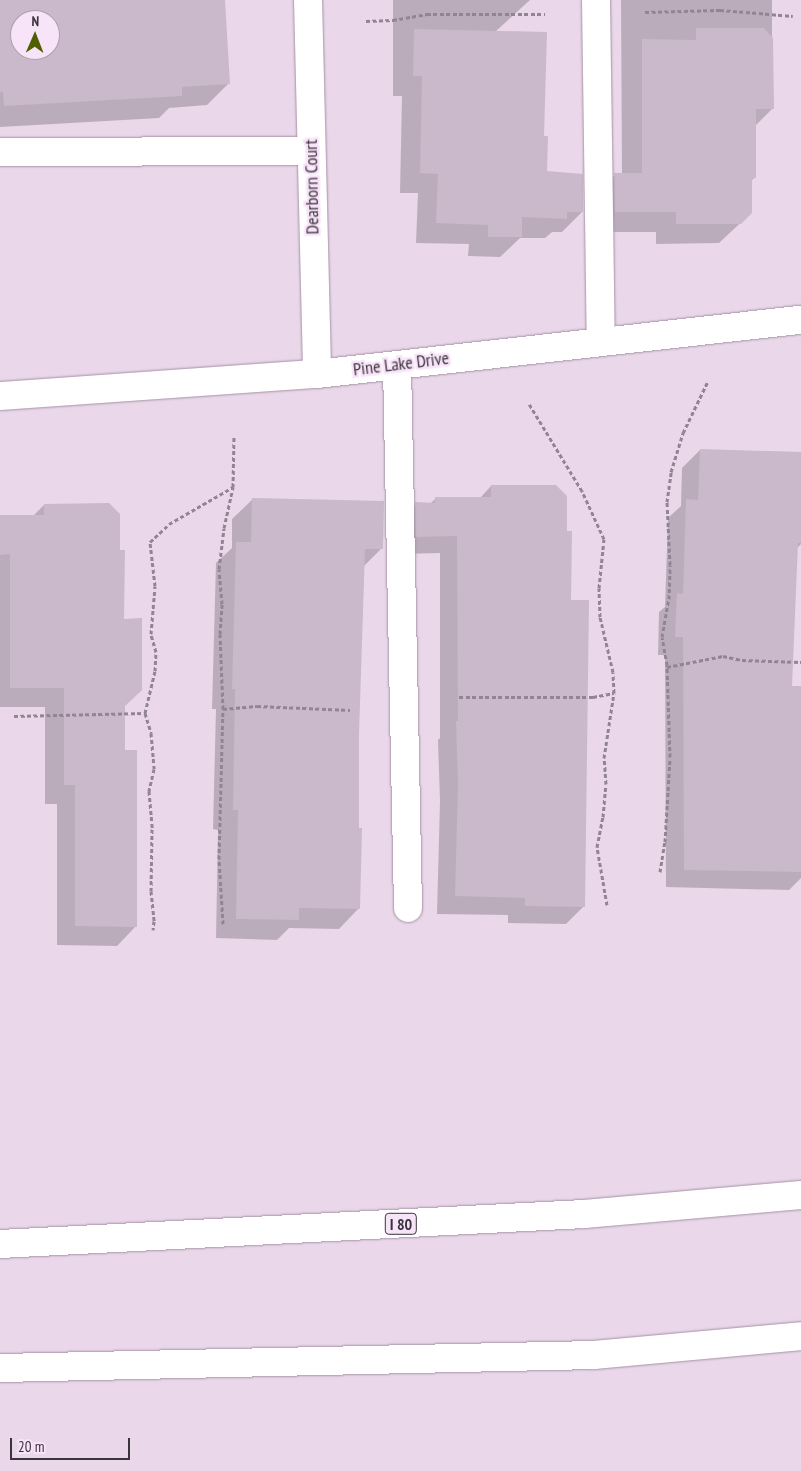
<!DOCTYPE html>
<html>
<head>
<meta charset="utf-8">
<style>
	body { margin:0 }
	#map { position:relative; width:801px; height:1471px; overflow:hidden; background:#ead7ea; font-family:"PT Sans Narrow",sans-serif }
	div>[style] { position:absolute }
	.shadow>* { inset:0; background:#0003 }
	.building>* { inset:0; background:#cab8cb }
	.path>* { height:3px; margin-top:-1.5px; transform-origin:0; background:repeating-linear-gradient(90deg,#928593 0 4px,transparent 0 6.5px) }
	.roads { filter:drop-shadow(0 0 1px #a593a5) drop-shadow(0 0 1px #a593a5) }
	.minor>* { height:28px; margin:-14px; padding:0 14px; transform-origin:14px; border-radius:14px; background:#fff }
	.highway>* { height:28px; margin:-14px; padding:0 14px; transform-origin:14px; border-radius:14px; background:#fff }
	span { translate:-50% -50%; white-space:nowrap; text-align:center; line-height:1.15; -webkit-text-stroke:5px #f8e4f8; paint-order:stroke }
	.shield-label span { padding:1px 4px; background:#f8e4f8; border:1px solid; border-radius:4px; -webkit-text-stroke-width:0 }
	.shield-label { font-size:16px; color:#3b343c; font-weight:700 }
	.street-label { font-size:18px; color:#3b343c }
	.north { position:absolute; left:10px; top:10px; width:50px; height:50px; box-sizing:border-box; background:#f8e4f8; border:1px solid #ac9ead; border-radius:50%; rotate:1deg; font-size:14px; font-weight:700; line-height:20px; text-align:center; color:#3b343c }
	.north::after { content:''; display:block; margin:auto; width:18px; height:22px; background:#4f5f01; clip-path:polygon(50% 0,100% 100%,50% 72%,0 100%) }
	.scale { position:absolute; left:10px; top:1438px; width:120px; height:22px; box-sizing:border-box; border:2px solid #3b343c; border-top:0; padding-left:6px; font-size:15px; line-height:18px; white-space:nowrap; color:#3b343c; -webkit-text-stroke:4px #f8e4f8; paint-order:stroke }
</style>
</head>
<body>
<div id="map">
	<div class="shadow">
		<div style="clip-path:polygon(evenodd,0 0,224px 0,229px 83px,207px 105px,169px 108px,159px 118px,0 127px,0 0,20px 20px,50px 20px,50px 50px,20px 50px,20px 20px)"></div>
		<div style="clip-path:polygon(393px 0,530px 0,495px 32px,543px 137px,545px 172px,582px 212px,562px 232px,552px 232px,545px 238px,520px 238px,500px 257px,468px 256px,469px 244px,416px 243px,418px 193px,400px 193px,402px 96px,393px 96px)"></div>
		<div style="clip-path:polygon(621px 0,772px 0,772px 109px,755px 126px,755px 177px,751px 181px,751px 213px,719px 243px,656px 244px,656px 232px,595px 232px,594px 195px,615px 175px,622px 175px)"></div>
		<div style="clip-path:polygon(700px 450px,801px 453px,801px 544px,796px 549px,791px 687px,801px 687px,801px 878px,789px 890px,666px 887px,665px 655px,658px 655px,659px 612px,665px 607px,668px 518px,681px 506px,682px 468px)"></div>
		<div style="clip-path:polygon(491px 486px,566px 533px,584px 906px,566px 924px,508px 923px,508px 915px,437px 914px,440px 801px,438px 740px,440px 738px,440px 553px,399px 554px,398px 521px,416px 504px,430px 504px,436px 498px,480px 498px)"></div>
		<div style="clip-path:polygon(253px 499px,382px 548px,364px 566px,358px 734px,359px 908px,339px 929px,289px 928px,277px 940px,216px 938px,218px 830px,213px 829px,216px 709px,212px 709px,216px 563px,232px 548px,232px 519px)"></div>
		<div style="clip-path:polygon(44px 505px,124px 706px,124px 751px,136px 926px,117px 946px,57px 945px,57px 804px,45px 804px,45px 707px,0 707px,0 517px,32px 517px)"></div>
	</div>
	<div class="building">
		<div style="clip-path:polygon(evenodd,0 0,225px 0,230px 84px,182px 87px,182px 96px,4px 106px,3px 92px,0 92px,0 0,20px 20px,50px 20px,50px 50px,20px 50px,20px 20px)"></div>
		<div style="clip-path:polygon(696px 28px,764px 28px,773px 38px,774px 109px,756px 109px,756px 178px,752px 178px,752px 213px,741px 224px,676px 224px,676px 212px,615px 212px,614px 173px,642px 173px,642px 39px,696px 40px)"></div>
		<div style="clip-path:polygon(414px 29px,547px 32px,544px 136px,548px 136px,547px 171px,583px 174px,583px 212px,567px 212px,567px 219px,522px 217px,522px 237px,488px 237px,488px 225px,436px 223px,438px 174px,420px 173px,422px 76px,413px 76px)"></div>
		<div style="clip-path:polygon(700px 449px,801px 452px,801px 543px,798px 543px,792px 686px,801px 686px,801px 872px,684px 870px,683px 637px,675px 637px,677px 593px,683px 594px,686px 499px,698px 500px)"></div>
		<div style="clip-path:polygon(491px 485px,556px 485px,567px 496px,567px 531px,572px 531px,571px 600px,589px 600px,585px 907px,525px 906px,525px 898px,455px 896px,458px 783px,456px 721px,458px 721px,457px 536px,416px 537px,415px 502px,435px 503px,435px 497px,491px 497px)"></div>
		<div style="clip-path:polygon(252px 498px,384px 501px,383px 549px,365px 549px,359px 734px,359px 828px,362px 828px,360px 909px,299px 908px,299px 920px,236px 919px,238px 810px,233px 810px,235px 689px,232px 689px,236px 542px,251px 542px)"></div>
		<div style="clip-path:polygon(109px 503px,120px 514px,120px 550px,125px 550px,124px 619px,142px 618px,142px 690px,125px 706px,125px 750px,137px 750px,137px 927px,75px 926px,75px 785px,64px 785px,64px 688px,10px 688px,10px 554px,0 555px,0 515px,44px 515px,44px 504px)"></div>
	</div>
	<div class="path">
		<div style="left:645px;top:12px;width:75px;rotate:-1.5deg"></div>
		<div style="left:720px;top:10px;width:73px;rotate:4.7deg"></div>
		<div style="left:366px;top:21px;width:27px;rotate:-2deg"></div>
		<div style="left:393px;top:20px;width:35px;rotate:-10deg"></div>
		<div style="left:427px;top:14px;width:118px"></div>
		<div style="left:667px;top:667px;width:57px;rotate:-11.1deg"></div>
		<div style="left:723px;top:656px;width:19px;rotate:12deg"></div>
		<div style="left:742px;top:660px;width:59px;rotate:1.9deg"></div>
		<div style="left:459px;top:697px;width:134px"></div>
		<div style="left:593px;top:697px;width:21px;rotate:-11deg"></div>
		<div style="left:614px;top:693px;width:21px;rotate:-93deg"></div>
		<div style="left:613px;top:672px;width:57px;rotate:-103.3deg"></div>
		<div style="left:600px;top:617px;width:29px;rotate:-92deg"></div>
		<div style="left:599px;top:588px;width:49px;rotate:-84.2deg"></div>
		<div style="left:604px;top:539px;width:53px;rotate:-114.6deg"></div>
		<div style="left:582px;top:491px;width:102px;rotate:-121.3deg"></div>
		<div style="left:223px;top:709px;width:75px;rotate:-92.3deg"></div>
		<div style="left:220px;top:634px;width:30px;rotate:-86deg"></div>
		<div style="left:222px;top:604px;width:35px;rotate:-95deg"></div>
		<div style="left:219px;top:569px;width:41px;rotate:-83deg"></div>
		<div style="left:224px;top:528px;width:42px;rotate:-77.6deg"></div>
		<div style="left:145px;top:713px;width:43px;rotate:-76.6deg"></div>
		<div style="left:155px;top:671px;width:19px;rotate:-87deg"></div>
		<div style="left:156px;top:652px;width:19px;rotate:-106deg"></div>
		<div style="left:151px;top:634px;width:48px;rotate:-85.2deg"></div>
		<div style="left:155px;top:586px;width:44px;rotate:-96.5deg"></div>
		<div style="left:150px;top:542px;width:26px;rotate:-43deg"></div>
		<div style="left:169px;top:524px;width:74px;rotate:-30deg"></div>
		<div style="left:233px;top:487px;width:51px;rotate:-88.9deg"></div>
		<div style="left:14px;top:716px;width:131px;rotate:-1.3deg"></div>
		<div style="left:145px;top:713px;width:21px;rotate:73deg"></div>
		<div style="left:151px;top:733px;width:36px;rotate:85deg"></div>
		<div style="left:154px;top:769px;width:23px;rotate:103deg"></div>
		<div style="left:149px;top:791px;width:38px;rotate:85deg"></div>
		<div style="left:152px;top:829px;width:62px;rotate:90.9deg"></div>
		<div style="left:151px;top:891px;width:30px;rotate:84deg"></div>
		<div style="left:154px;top:921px;width:9px;rotate:96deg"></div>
		<div style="left:660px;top:872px;width:30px;rotate:-81deg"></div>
		<div style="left:665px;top:842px;width:85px;rotate:-86.6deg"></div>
		<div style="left:670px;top:757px;width:92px;rotate:-91.9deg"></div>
		<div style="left:667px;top:665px;width:28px;rotate:-100deg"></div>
		<div style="left:662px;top:637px;width:39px;rotate:-80deg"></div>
		<div style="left:669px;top:599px;width:34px;rotate:-88deg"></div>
		<div style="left:670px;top:565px;width:63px;rotate:-92.7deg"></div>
		<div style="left:667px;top:502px;width:30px;rotate:-82deg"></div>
		<div style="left:671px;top:472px;width:41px;rotate:-72.9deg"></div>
		<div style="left:683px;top:433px;width:58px;rotate:-64.3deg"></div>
		<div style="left:607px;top:905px;width:59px;rotate:-99.8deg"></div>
		<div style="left:597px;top:847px;width:31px;rotate:-79deg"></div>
		<div style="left:603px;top:817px;width:33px;rotate:-85deg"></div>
		<div style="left:606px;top:784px;width:26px;rotate:-94deg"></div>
		<div style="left:604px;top:758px;width:66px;rotate:-81.3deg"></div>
		<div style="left:223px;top:924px;width:65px;rotate:-93.5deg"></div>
		<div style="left:219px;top:859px;width:150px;rotate:-88.5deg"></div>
		<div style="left:223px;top:709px;width:34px;rotate:-5deg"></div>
		<div style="left:257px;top:706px;width:93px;rotate:2.5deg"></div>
	</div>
	<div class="roads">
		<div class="minor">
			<div style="left:308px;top:0;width:374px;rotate:88.6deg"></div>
			<div style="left:596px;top:0;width:341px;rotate:89.2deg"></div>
			<div style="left:0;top:152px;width:311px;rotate:-0.2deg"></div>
			<div style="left:397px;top:365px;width:543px;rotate:88.84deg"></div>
			<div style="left:0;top:396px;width:318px;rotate:-4deg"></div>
			<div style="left:317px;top:374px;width:487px;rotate:-6.4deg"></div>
		</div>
		<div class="highway">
			<div style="left:0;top:1244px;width:585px;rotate:-2.94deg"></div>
			<div style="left:584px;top:1214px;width:218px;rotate:-5deg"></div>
			<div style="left:0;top:1368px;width:594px;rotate:-1.25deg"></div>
			<div style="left:594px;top:1355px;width:208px;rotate:-5.2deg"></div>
		</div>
	</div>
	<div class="shield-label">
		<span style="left:401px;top:1224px">I 80</span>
	</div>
	<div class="street-label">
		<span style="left:312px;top:187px;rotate:-91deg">Dearborn Court</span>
		<span style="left:401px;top:364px;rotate:-7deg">Pine Lake Drive</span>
	</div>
	<div class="north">N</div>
	<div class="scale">20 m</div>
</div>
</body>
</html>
